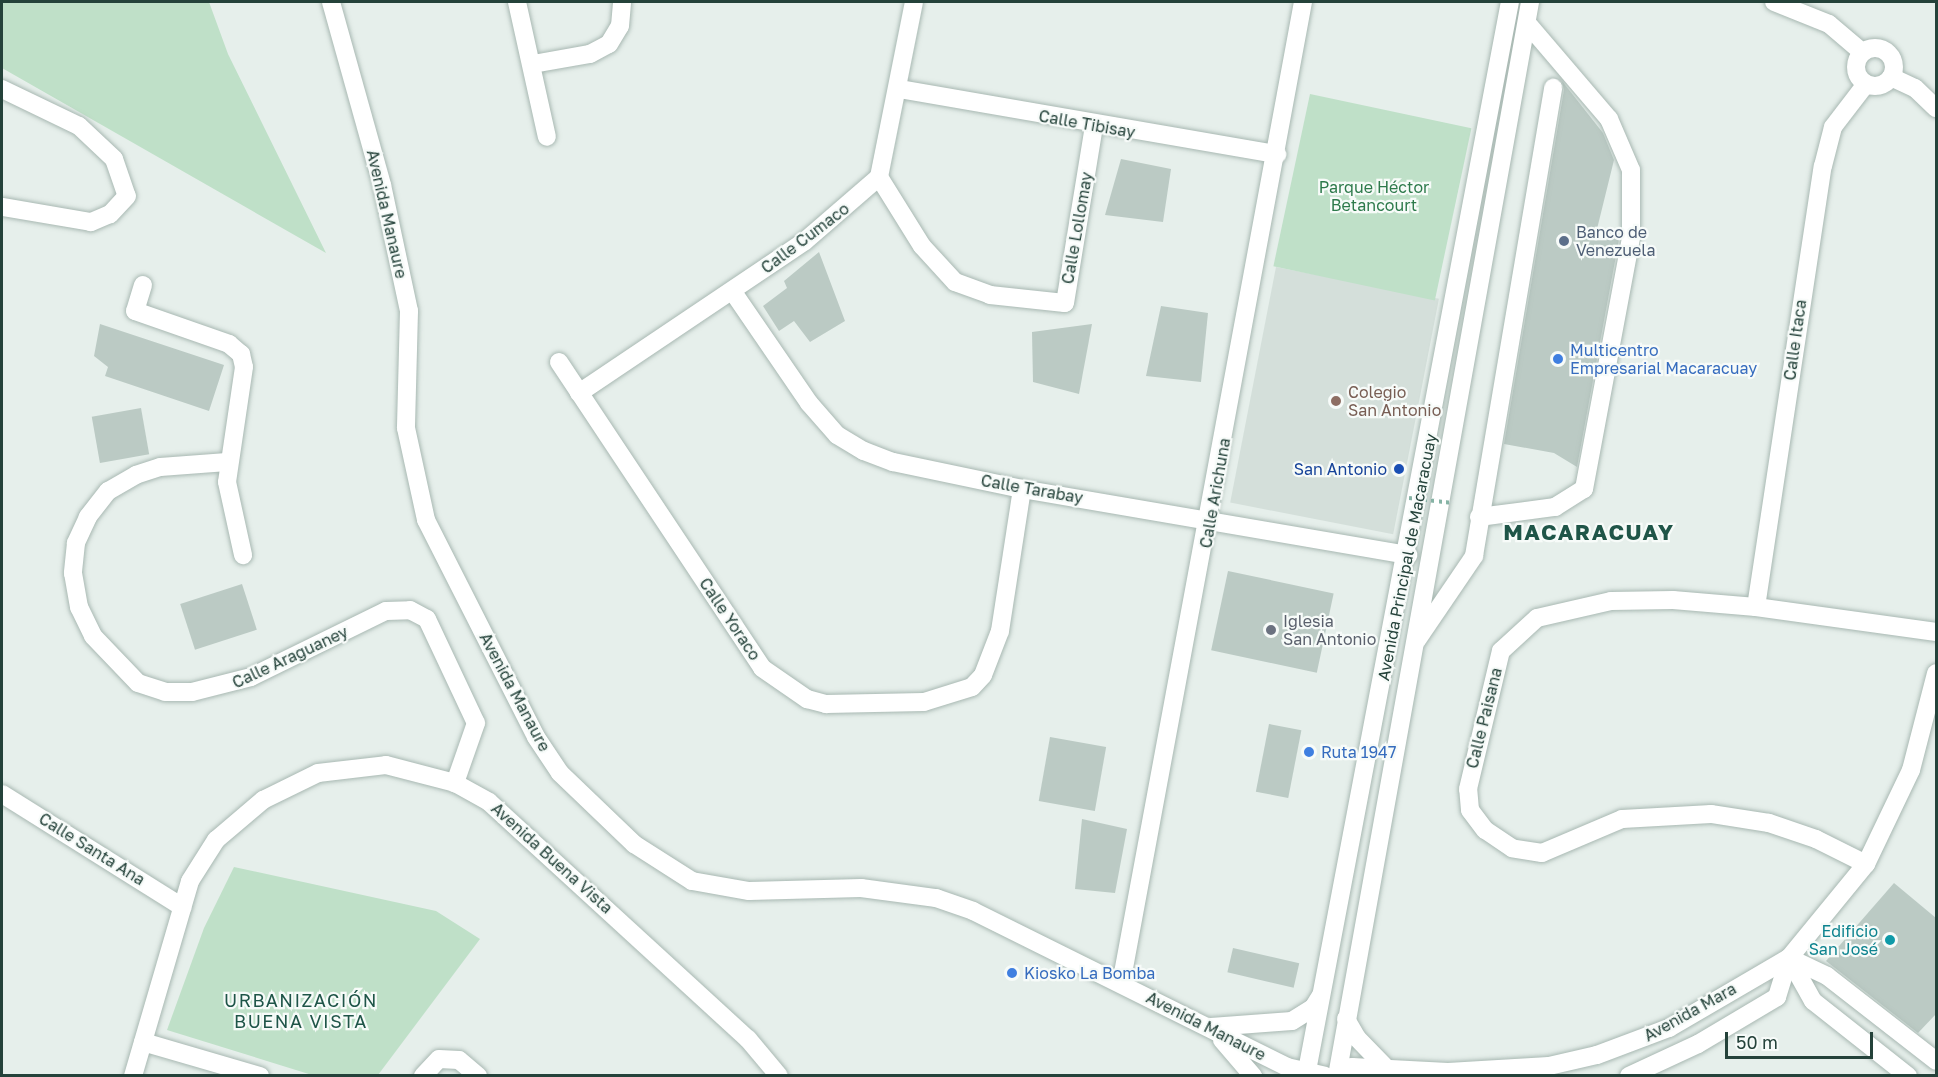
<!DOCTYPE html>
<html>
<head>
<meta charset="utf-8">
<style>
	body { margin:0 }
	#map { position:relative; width:1938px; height:1077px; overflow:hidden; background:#e6efeb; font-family:"Golos Text",sans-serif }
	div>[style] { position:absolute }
	.built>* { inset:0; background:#d4dfda; transform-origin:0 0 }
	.green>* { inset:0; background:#bfe0c8; transform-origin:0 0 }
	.building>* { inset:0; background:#bbcac4; transform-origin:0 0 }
	.roads { filter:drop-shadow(0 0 2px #a8b8b2) drop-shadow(0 0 2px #a8b8b2) }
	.minor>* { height:18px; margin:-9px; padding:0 9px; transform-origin:9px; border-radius:9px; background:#fff }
	.minor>.ring { margin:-9px; padding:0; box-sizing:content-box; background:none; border:18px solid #fff; border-radius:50% }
	.path-bridge>* { height:4px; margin-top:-2px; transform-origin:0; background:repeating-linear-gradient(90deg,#86b3a5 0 3px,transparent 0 7.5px) }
	.dots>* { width:16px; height:16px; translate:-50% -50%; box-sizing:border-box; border:3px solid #f7fbf9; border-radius:50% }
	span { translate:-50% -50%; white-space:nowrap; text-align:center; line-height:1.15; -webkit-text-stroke:4.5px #f7fbf9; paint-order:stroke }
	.street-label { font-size:16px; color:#24423a }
	.park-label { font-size:16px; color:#2d7a4b }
	.service-label { font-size:16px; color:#4e5e75 }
	.left { translate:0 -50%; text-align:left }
	.shop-label { font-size:16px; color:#366cbe }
	.education-label { font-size:16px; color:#785e54 }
	.transit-label { font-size:16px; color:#164399 }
	.right { translate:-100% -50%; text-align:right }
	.worship-label { font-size:16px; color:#5b616d }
	.culture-label { font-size:16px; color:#0d838f }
	.neighbourhood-label { font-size:18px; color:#1f5548; letter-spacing:1.5px }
	.district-label { font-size:22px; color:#1f5548; font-weight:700; letter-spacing:1.5px }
	.frame { position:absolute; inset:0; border:3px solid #24423a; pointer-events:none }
	.scale { position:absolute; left:1725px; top:1032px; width:148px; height:27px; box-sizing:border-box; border:3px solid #24423a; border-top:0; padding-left:8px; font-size:18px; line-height:21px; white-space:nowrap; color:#24423a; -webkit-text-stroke:4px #f7fbf9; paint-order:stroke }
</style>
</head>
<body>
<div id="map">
	<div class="built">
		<div style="left:1276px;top:267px;width:166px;height:240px;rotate:11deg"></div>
	</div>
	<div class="green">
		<div style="clip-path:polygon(2px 2px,209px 2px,228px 54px,326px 253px,2px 68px)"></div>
		<div style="left:1310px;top:94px;width:165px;height:176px;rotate:12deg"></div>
		<div style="clip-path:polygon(234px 867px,436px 911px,480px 939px,378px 1075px,312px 1075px,167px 1030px,204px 928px)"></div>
	</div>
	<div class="building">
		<div style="clip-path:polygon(1562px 81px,1603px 133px,1614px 160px,1597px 229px,1620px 234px,1577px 467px,1554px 453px,1504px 444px,1564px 90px)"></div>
		<div style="clip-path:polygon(1121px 159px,1171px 169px,1163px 222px,1105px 215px)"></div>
		<div style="clip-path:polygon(819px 252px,845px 321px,810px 342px,794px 321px,779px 331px,763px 306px,787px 288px,784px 281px)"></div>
		<div style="clip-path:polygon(1161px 306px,1208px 313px,1201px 382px,1146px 376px)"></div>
		<div style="clip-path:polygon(100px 324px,224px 365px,209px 411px,105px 376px,108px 367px,94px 356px)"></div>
		<div style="clip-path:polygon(1092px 324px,1079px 394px,1033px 382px,1032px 332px)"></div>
		<div style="left:141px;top:408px;width:47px;height:50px;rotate:80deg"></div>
		<div style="left:1228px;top:571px;width:108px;height:81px;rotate:12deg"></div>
		<div style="left:242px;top:584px;width:48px;height:65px;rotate:72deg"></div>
		<div style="left:1269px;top:724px;width:33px;height:69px;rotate:11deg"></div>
		<div style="left:1050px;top:737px;width:57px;height:65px;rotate:10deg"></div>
		<div style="clip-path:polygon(1082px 819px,1127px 829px,1115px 893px,1075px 889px)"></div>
		<div style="clip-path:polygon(1894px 883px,1936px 918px,1936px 1014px,1918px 1033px,1826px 961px)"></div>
		<div style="left:1233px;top:948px;width:68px;height:25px;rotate:13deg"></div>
	</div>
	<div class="roads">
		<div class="minor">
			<div style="left:331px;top:2px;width:190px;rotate:74.4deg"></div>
			<div style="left:382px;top:185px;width:129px;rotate:77.9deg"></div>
			<div style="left:409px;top:311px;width:117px;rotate:91.5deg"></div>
			<div style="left:406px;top:428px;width:94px;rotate:77.7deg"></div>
			<div style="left:426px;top:520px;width:243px;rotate:63.1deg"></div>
			<div style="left:536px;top:737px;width:43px;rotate:56.3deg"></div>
			<div style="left:560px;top:773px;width:103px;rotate:43.8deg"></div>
			<div style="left:634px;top:844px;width:69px;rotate:32.5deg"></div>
			<div style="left:692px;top:881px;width:58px;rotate:10deg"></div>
			<div style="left:749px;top:891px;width:112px;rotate:-1.5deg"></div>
			<div style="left:861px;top:888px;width:76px;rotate:7.6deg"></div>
			<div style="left:936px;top:898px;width:39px;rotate:19deg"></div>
			<div style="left:973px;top:911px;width:351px;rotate:26.4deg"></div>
			<div style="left:1287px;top:1067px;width:39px;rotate:13deg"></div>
			<div style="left:517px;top:2px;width:138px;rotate:77.5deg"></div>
			<div style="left:1774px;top:2px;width:59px;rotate:21.8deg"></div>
			<div style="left:1829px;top:24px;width:43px;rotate:40.3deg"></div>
			<div class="ring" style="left:1856px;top:48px;width:20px;height:20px"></div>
			<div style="left:533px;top:64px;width:58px;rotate:-10deg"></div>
			<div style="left:590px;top:54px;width:21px;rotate:-28deg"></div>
			<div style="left:609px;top:44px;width:21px;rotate:-59deg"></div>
			<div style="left:620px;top:26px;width:24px;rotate:-85deg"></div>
			<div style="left:1891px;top:77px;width:26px;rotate:25deg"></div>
			<div style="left:1915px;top:88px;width:29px;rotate:44deg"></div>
			<div style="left:2px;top:89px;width:85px;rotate:25.7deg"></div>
			<div style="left:79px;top:126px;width:48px;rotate:43.3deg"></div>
			<div style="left:114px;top:159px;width:39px;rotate:71deg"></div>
			<div style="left:127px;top:196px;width:25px;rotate:133deg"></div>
			<div style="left:110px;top:214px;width:21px;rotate:157deg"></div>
			<div style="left:91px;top:222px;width:90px;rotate:-170.4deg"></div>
			<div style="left:899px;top:89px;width:384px;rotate:9.8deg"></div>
			<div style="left:879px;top:177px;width:81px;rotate:58.1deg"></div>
			<div style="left:922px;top:246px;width:49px;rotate:47.5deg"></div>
			<div style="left:955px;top:282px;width:37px;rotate:20deg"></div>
			<div style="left:990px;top:295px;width:75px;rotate:6.1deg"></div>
			<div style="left:1065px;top:303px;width:179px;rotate:-80.7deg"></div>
			<div style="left:143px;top:285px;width:27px;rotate:107deg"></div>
			<div style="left:135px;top:311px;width:100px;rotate:19.3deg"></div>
			<div style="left:229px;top:344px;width:16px;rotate:40deg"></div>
			<div style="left:241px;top:354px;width:13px;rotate:77deg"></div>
			<div style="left:244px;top:367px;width:116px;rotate:98.4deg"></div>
			<div style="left:227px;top:482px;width:75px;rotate:77.6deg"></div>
			<div style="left:733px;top:292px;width:135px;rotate:55.6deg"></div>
			<div style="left:809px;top:403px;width:43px;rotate:48.8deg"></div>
			<div style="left:837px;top:435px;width:31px;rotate:31deg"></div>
			<div style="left:864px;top:451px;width:31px;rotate:21deg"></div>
			<div style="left:893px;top:462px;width:132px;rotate:11.8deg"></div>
			<div style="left:1022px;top:489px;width:392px;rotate:9.7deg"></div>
			<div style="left:559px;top:362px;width:367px;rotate:56.4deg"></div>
			<div style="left:762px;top:668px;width:55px;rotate:34.6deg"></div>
			<div style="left:807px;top:699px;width:20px;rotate:15deg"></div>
			<div style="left:826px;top:704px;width:98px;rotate:-1.2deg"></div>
			<div style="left:924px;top:702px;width:50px;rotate:-17.4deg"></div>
			<div style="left:972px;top:687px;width:16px;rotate:-47deg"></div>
			<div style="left:983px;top:675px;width:47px;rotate:-68.9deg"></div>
			<div style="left:1000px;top:631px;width:144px;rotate:-81.2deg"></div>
			<div style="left:579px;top:393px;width:272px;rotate:-33.9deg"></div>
			<div style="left:805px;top:241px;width:98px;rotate:-40.9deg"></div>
			<div style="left:879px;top:177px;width:178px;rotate:-78.7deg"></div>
			<div style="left:227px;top:462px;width:67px;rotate:175.7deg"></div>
			<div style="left:160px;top:467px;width:25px;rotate:162deg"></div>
			<div style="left:136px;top:475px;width:32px;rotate:150deg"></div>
			<div style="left:108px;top:491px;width:33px;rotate:128deg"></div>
			<div style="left:88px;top:517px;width:29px;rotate:115deg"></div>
			<div style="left:76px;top:543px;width:30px;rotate:96deg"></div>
			<div style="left:73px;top:573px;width:35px;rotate:80deg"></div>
			<div style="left:79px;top:607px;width:32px;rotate:64deg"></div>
			<div style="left:93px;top:636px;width:65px;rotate:46.2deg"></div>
			<div style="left:138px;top:683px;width:28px;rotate:18deg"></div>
			<div style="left:165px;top:692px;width:27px"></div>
			<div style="left:192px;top:692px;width:61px;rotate:-14.3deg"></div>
			<div style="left:251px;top:677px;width:150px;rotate:-26.1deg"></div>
			<div style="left:386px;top:611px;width:24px;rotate:-2deg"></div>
			<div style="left:410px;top:610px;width:19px;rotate:28deg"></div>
			<div style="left:427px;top:619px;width:115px;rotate:64.8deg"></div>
			<div style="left:476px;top:723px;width:64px;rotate:109.3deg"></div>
			<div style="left:1479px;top:517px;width:77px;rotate:-7.5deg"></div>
			<div style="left:1555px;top:507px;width:34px;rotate:-32deg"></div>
			<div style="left:1584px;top:489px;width:256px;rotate:-79.4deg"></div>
			<div style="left:1631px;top:237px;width:67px;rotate:-90deg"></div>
			<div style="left:1631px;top:170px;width:56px;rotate:-113.3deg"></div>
			<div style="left:1609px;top:119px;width:126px;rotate:-130.5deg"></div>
			<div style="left:1756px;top:607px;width:446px;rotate:-81.4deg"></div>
			<div style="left:1823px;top:166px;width:40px;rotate:-75.6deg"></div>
			<div style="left:1833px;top:127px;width:54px;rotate:-52.5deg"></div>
			<div style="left:1417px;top:640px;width:102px;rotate:-55.8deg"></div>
			<div style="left:1474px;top:556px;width:475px;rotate:-80.4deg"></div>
			<div style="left:2px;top:794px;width:213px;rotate:32.1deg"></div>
			<div style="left:1866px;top:864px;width:56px;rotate:-153.4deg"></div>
			<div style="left:1816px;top:839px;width:50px;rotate:-161.2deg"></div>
			<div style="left:1769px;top:823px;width:59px;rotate:-171.2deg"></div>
			<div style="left:1711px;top:814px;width:89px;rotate:176.8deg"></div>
			<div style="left:1622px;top:819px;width:87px;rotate:157deg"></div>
			<div style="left:1542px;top:853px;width:30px;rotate:-171deg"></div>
			<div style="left:1512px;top:848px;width:32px;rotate:-146deg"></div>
			<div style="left:1485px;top:830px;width:25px;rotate:-127deg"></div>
			<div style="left:1470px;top:810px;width:21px;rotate:-95deg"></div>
			<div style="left:1468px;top:789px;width:142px;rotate:-76.6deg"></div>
			<div style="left:1501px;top:651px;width:49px;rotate:-42.5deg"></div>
			<div style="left:1537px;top:618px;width:76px;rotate:-12.9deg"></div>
			<div style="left:1611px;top:601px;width:62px;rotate:-0.9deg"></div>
			<div style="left:1673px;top:600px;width:83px;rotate:4.8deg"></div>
			<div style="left:1756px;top:607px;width:182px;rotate:7.9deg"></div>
			<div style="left:1789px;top:958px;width:42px;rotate:25.3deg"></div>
			<div style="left:1827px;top:976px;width:138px;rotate:37.9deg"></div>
			<div style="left:1789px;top:958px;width:49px;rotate:60.8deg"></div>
			<div style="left:1813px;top:1001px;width:121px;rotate:38.3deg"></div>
			<div style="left:1121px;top:984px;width:999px;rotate:-79.5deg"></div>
			<div style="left:1346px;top:1019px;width:22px;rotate:60deg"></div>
			<div style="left:1357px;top:1038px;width:43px;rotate:45.9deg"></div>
			<div style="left:1211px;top:1027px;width:81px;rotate:-4.2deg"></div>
			<div style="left:1292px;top:1021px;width:25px;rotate:-32deg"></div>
			<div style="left:1313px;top:1008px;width:15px;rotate:-58deg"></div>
			<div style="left:1222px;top:1040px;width:48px;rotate:49.3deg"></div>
			<div style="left:143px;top:1042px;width:122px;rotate:16.2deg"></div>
			<div style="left:133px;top:1076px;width:203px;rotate:-73.7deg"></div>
			<div style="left:190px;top:881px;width:49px;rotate:-57.6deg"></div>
			<div style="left:216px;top:840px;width:62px;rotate:-40.4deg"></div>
			<div style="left:263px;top:800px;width:61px;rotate:-26.1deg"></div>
			<div style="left:318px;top:773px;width:68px;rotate:-6.7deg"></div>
			<div style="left:386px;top:765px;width:71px;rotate:14.6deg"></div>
			<div style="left:455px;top:783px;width:39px;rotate:29deg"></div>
			<div style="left:489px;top:802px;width:351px;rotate:42.5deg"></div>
			<div style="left:748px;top:1039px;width:48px;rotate:50deg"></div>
			<div style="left:423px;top:1076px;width:23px;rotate:-47deg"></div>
			<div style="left:439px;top:1059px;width:20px;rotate:3deg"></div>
			<div style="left:459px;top:1060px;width:25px;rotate:40deg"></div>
			<div style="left:1306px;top:1076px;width:1093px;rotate:-79.25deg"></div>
			<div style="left:1337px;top:1076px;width:1091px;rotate:-79.81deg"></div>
			<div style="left:1340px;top:1076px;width:15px;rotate:-37deg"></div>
			<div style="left:1352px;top:1067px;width:96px;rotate:3deg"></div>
			<div style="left:1448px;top:1072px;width:101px;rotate:-3.4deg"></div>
			<div style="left:1549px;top:1066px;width:49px;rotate:-12.9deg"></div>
			<div style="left:1597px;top:1055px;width:77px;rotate:-20.6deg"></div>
			<div style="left:1669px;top:1028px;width:139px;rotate:-30.3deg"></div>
			<div style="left:1789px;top:958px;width:122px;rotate:-50.7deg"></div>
			<div style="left:1866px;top:864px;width:104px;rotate:-64.4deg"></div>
			<div style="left:1911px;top:770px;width:100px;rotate:-75.5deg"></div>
			<div style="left:1629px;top:1076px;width:76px;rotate:-24.9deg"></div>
			<div style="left:1698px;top:1044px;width:92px;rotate:-30.7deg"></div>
			<div style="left:1777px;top:997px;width:41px;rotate:-72.9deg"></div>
		</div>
	</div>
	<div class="path-bridge">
		<div style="left:1409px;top:498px;width:44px;rotate:6.5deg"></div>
	</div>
	<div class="dots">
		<div style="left:1564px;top:241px;background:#5c6f8a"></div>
		<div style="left:1558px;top:359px;background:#3f7fe0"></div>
		<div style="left:1336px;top:401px;background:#8d6e63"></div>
		<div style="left:1399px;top:469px;background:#1a4fb4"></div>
		<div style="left:1271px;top:630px;background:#6b7280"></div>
		<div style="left:1309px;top:752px;background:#3f7fe0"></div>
		<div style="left:1890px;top:940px;background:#0f9aa8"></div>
		<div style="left:1012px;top:973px;background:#3f7fe0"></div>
	</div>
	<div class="street-label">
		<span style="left:1087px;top:124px;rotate:10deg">Calle Tibisay</span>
		<span style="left:387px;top:214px;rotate:77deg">Avenida Manaure</span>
		<span style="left:1077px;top:228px;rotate:-80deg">Calle Lollomay</span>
		<span style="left:805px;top:238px;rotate:-37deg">Calle Cumaco</span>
		<span style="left:1795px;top:340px;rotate:-82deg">Calle Itaca</span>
		<span style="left:1032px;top:489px;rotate:10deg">Calle Tarabay</span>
		<span style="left:1215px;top:493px;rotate:-80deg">Calle Arichuna</span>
		<span style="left:1407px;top:557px;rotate:-79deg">Avenida Principal de Macaracuay</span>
		<span style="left:730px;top:619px;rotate:56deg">Calle Yoraco</span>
		<span style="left:290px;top:657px;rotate:-25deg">Calle Araguaney</span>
		<span style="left:515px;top:692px;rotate:62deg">Avenida Manaure</span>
		<span style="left:1484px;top:718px;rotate:-76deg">Calle Paisana</span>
		<span style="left:92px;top:849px;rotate:32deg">Calle Santa Ana</span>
		<span style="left:552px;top:858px;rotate:42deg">Avenida Buena Vista</span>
		<span style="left:1690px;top:1012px;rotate:-29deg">Avenida Mara</span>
		<span style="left:1206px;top:1026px;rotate:27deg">Avenida Manaure</span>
	</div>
	<div class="park-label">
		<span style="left:1374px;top:196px">Parque Héctor<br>Betancourt</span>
	</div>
	<div class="service-label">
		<span class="left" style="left:1576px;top:241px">Banco de<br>Venezuela</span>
	</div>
	<div class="shop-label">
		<span class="left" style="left:1570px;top:359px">Multicentro<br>Empresarial Macaracuay</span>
		<span class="left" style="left:1321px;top:752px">Ruta 1947</span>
		<span class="left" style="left:1024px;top:973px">Kiosko La Bomba</span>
	</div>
	<div class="education-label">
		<span class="left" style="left:1348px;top:401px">Colegio<br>San Antonio</span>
	</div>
	<div class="transit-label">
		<span class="right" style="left:1387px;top:469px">San Antonio</span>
	</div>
	<div class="worship-label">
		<span class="left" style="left:1283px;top:630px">Iglesia<br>San Antonio</span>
	</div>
	<div class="culture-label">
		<span class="right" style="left:1878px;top:940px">Edificio<br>San José</span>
	</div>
	<div class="neighbourhood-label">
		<span style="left:301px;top:1011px">URBANIZACIÓN<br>BUENA VISTA</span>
	</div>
	<div class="district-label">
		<span style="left:1589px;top:532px">MACARACUAY</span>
	</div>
	<div class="frame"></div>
	<div class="scale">50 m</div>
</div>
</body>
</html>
